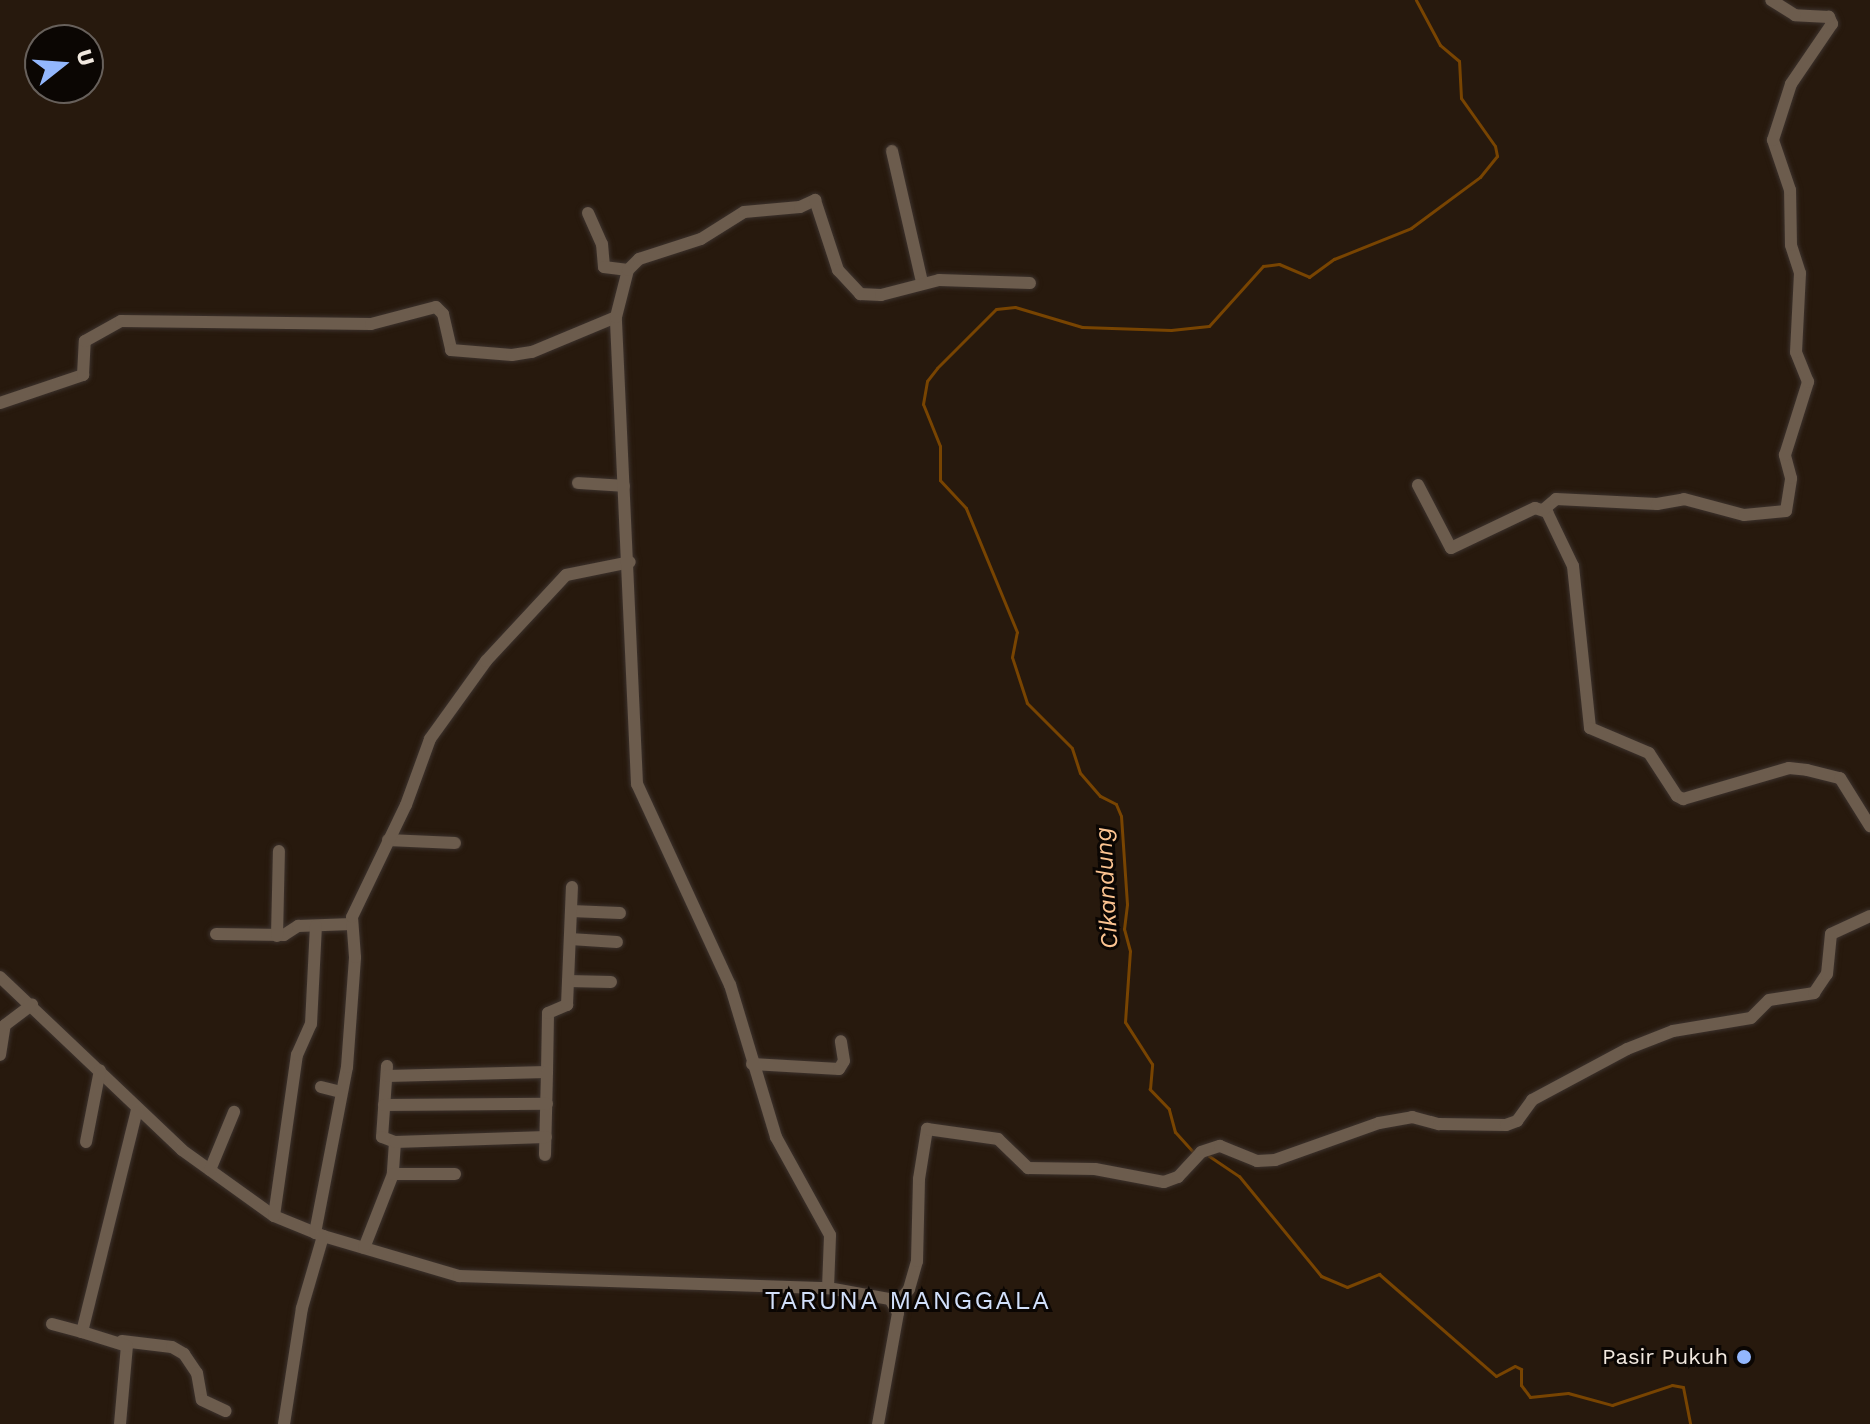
<!DOCTYPE html>
<html>
<head>
<meta charset="utf-8">
<style>
	body { margin:0 }
	#map { position:relative; width:1870px; height:1424px; overflow:hidden; background:#27190d; font-family:"Work Sans",sans-serif }
	div>[style] { position:absolute }
	.stream>* { height:3px; margin:-1.5px; padding:0 1.5px; transform-origin:1.5px; border-radius:1.5px; background:#784401 }
	.roads { filter:drop-shadow(0 0 2px #3c322d) drop-shadow(0 0 2px #3c322d) }
	.minor>* { height:12px; margin:-6px; padding:0 6px; transform-origin:6px; border-radius:6px; background:#6c5c4d }
	.dots>* { width:22px; height:22px; translate:-50% -50%; box-sizing:border-box; border:4px solid #0b0603; border-radius:50% }
	span { translate:-50% -50%; white-space:nowrap; text-align:center; line-height:1.15; -webkit-text-stroke:6px #0b0603; paint-order:stroke }
	.poi-label { font-size:22px; color:#f1e8df }
	.right { translate:-100% -50%; text-align:right }
	.water-label { font-size:24px; color:#fdc491; font-style:italic }
	.quarter-label { font-size:26px; color:#d2e0fb; letter-spacing:2px }
	.north { position:absolute; left:24px; top:24px; width:80px; height:80px; box-sizing:border-box; background:#0b0603; border:2px solid #67605b; border-radius:50%; rotate:73deg; font-size:22px; font-weight:700; line-height:32px; text-align:center; color:#f1e8df }
	.north::after { content:''; display:block; margin:auto; width:28px; height:36px; background:#93b7fd; clip-path:polygon(50% 0,100% 100%,50% 72%,0 100%) }
</style>
</head>
<body>
<div id="map">
	<div class="stream">
		<div style="left:1195px;top:1154px;width:30px;rotate:-132deg"></div>
		<div style="left:1175px;top:1132px;width:24px;rotate:-105deg"></div>
		<div style="left:1169px;top:1109px;width:28px;rotate:-134deg"></div>
		<div style="left:1150px;top:1089px;width:25px;rotate:-85deg"></div>
		<div style="left:1152px;top:1064px;width:50px;rotate:-122.7deg"></div>
		<div style="left:1125px;top:1022px;width:71px;rotate:-86deg"></div>
		<div style="left:1130px;top:951px;width:23px;rotate:-105deg"></div>
		<div style="left:1124px;top:929px;width:25px;rotate:-83deg"></div>
		<div style="left:1127px;top:904px;width:88px;rotate:-93.9deg"></div>
		<div style="left:1121px;top:816px;width:13px;rotate:-113deg"></div>
		<div style="left:1116px;top:804px;width:18px;rotate:-153deg"></div>
		<div style="left:1100px;top:796px;width:30px;rotate:-131deg"></div>
		<div style="left:1080px;top:773px;width:26px;rotate:-108deg"></div>
		<div style="left:1072px;top:748px;width:64px;rotate:-135deg"></div>
		<div style="left:1027px;top:703px;width:48px;rotate:-108.1deg"></div>
		<div style="left:1012px;top:657px;width:25px;rotate:-79deg"></div>
		<div style="left:1017px;top:632px;width:134px;rotate:-112.4deg"></div>
		<div style="left:966px;top:508px;width:38px;rotate:-133deg"></div>
		<div style="left:940px;top:480px;width:34px;rotate:-90deg"></div>
		<div style="left:940px;top:446px;width:45px;rotate:-112deg"></div>
		<div style="left:923px;top:404px;width:23px;rotate:-80deg"></div>
		<div style="left:927px;top:381px;width:16px;rotate:-52deg"></div>
		<div style="left:937px;top:368px;width:83px;rotate:-45deg"></div>
		<div style="left:996px;top:309px;width:19px;rotate:-6deg"></div>
		<div style="left:1015px;top:307px;width:70px;rotate:16.6deg"></div>
		<div style="left:1082px;top:327px;width:89px;rotate:1.9deg"></div>
		<div style="left:1171px;top:330px;width:38px;rotate:-6deg"></div>
		<div style="left:1209px;top:326px;width:81px;rotate:-48deg"></div>
		<div style="left:1263px;top:266px;width:16px;rotate:-7deg"></div>
		<div style="left:1279px;top:264px;width:33px;rotate:23deg"></div>
		<div style="left:1309px;top:277px;width:31px;rotate:-36deg"></div>
		<div style="left:1334px;top:259px;width:83px;rotate:-21.9deg"></div>
		<div style="left:1411px;top:228px;width:86px;rotate:-36.5deg"></div>
		<div style="left:1480px;top:177px;width:27px;rotate:-51deg"></div>
		<div style="left:1497px;top:156px;width:10px;rotate:-101deg"></div>
		<div style="left:1495px;top:146px;width:59px;rotate:-125.3deg"></div>
		<div style="left:1461px;top:98px;width:37px;rotate:-93deg"></div>
		<div style="left:1459px;top:61px;width:25px;rotate:-140deg"></div>
		<div style="left:1440px;top:45px;width:51px;rotate:-118.1deg"></div>
		<div style="left:1209px;top:1156px;width:36px;rotate:34deg"></div>
		<div style="left:1239px;top:1176px;width:129px;rotate:50.6deg"></div>
		<div style="left:1321px;top:1276px;width:28px;rotate:23deg"></div>
		<div style="left:1347px;top:1287px;width:35px;rotate:-22deg"></div>
		<div style="left:1379px;top:1274px;width:155px;rotate:41.1deg"></div>
		<div style="left:1496px;top:1376px;width:21px;rotate:-28deg"></div>
		<div style="left:1515px;top:1366px;width:7px;rotate:27deg"></div>
		<div style="left:1521px;top:1369px;width:16px;rotate:90deg"></div>
		<div style="left:1521px;top:1385px;width:15px;rotate:53deg"></div>
		<div style="left:1530px;top:1397px;width:38px;rotate:-6deg"></div>
		<div style="left:1568px;top:1393px;width:46px;rotate:15.3deg"></div>
		<div style="left:1612px;top:1405px;width:63px;rotate:-18.4deg"></div>
		<div style="left:1672px;top:1385px;width:11px;rotate:10deg"></div>
		<div style="left:1683px;top:1387px;width:38px;rotate:79deg"></div>
	</div>
	<div class="roads">
		<div class="minor">
			<div style="left:892px;top:151px;width:134px;rotate:77.1deg"></div>
			<div style="left:588px;top:213px;width:34px;rotate:66deg"></div>
			<div style="left:602px;top:244px;width:23px;rotate:85deg"></div>
			<div style="left:604px;top:267px;width:24px;rotate:7deg"></div>
			<div style="left:0;top:403px;width:88px;rotate:-18.6deg"></div>
			<div style="left:83px;top:375px;width:34px;rotate:-87deg"></div>
			<div style="left:85px;top:341px;width:41px;rotate:-29.1deg"></div>
			<div style="left:121px;top:321px;width:250px;rotate:0.7deg"></div>
			<div style="left:371px;top:324px;width:67px;rotate:-14.7deg"></div>
			<div style="left:436px;top:307px;width:10px;rotate:45deg"></div>
			<div style="left:443px;top:314px;width:37px;rotate:77deg"></div>
			<div style="left:451px;top:350px;width:61px;rotate:4.7deg"></div>
			<div style="left:512px;top:355px;width:20px;rotate:-9deg"></div>
			<div style="left:532px;top:352px;width:91px;rotate:-22.6deg"></div>
			<div style="left:578px;top:483px;width:46px;rotate:3.7deg"></div>
			<div style="left:1418px;top:485px;width:71px;rotate:62.4deg"></div>
			<div style="left:1451px;top:548px;width:93px;rotate:-25.5deg"></div>
			<div style="left:1535px;top:508px;width:13px;rotate:18deg"></div>
			<div style="left:1547px;top:512px;width:60px;rotate:64.3deg"></div>
			<div style="left:1573px;top:566px;width:163px;rotate:84deg"></div>
			<div style="left:1590px;top:728px;width:64px;rotate:23deg"></div>
			<div style="left:1649px;top:753px;width:51px;rotate:56.9deg"></div>
			<div style="left:1677px;top:796px;width:7px;rotate:27deg"></div>
			<div style="left:1683px;top:799px;width:110px;rotate:-16.3deg"></div>
			<div style="left:1789px;top:768px;width:18px;rotate:6deg"></div>
			<div style="left:1807px;top:770px;width:34px;rotate:14deg"></div>
			<div style="left:1840px;top:778px;width:57px;rotate:58deg"></div>
			<div style="left:1543px;top:510px;width:17px;rotate:-40deg"></div>
			<div style="left:1556px;top:499px;width:101px;rotate:2.8deg"></div>
			<div style="left:1657px;top:504px;width:27px;rotate:-10deg"></div>
			<div style="left:1684px;top:499px;width:62px;rotate:14.9deg"></div>
			<div style="left:1744px;top:515px;width:42px;rotate:-5.4deg"></div>
			<div style="left:1786px;top:511px;width:33px;rotate:-81deg"></div>
			<div style="left:1791px;top:478px;width:24px;rotate:-105deg"></div>
			<div style="left:1785px;top:455px;width:77px;rotate:-72.5deg"></div>
			<div style="left:1808px;top:382px;width:32px;rotate:-112deg"></div>
			<div style="left:1796px;top:352px;width:79px;rotate:-87.1deg"></div>
			<div style="left:1800px;top:273px;width:29px;rotate:-108deg"></div>
			<div style="left:1791px;top:245px;width:55px;rotate:-91deg"></div>
			<div style="left:1790px;top:190px;width:53px;rotate:-108.8deg"></div>
			<div style="left:1773px;top:140px;width:59px;rotate:-72.2deg"></div>
			<div style="left:1791px;top:84px;width:73px;rotate:-55.7deg"></div>
			<div style="left:1832px;top:24px;width:8px;rotate:-113deg"></div>
			<div style="left:1829px;top:17px;width:34px;rotate:-177deg"></div>
			<div style="left:1795px;top:15px;width:28px;rotate:-148deg"></div>
			<div style="left:388px;top:840px;width:67px;rotate:2.6deg"></div>
			<div style="left:571px;top:911px;width:49px;rotate:2.3deg"></div>
			<div style="left:216px;top:934px;width:68px;rotate:0.8deg"></div>
			<div style="left:284px;top:935px;width:17px;rotate:-33deg"></div>
			<div style="left:298px;top:926px;width:54px;rotate:-2.1deg"></div>
			<div style="left:277px;top:936px;width:85px;rotate:-88.7deg"></div>
			<div style="left:570px;top:939px;width:47px;rotate:3.7deg"></div>
			<div style="left:0;top:977px;width:251px;rotate:43.5deg"></div>
			<div style="left:182px;top:1150px;width:113px;rotate:35.7deg"></div>
			<div style="left:274px;top:1216px;width:53px;rotate:22.2deg"></div>
			<div style="left:323px;top:1236px;width:142px;rotate:16.4deg"></div>
			<div style="left:459px;top:1276px;width:369px;rotate:1.9deg"></div>
			<div style="left:828px;top:1288px;width:63px;rotate:10.1deg"></div>
			<div style="left:890px;top:1299px;width:16px;rotate:60deg"></div>
			<div style="left:898px;top:1313px;width:113px;rotate:100.2deg"></div>
			<div style="left:568px;top:981px;width:43px;rotate:1.3deg"></div>
			<div style="left:0;top:1055px;width:30px;rotate:-81deg"></div>
			<div style="left:5px;top:1025px;width:34px;rotate:-37deg"></div>
			<div style="left:752px;top:1064px;width:87px;rotate:3.3deg"></div>
			<div style="left:839px;top:1069px;width:9px;rotate:-58deg"></div>
			<div style="left:844px;top:1061px;width:20px;rotate:-99deg"></div>
			<div style="left:387px;top:1066px;width:71px;rotate:94deg"></div>
			<div style="left:382px;top:1137px;width:14px;rotate:21deg"></div>
			<div style="left:395px;top:1142px;width:32px;rotate:94deg"></div>
			<div style="left:547px;top:1072px;width:59px;rotate:-89deg"></div>
			<div style="left:548px;top:1013px;width:21px;rotate:-23deg"></div>
			<div style="left:567px;top:1005px;width:118px;rotate:-87.6deg"></div>
			<div style="left:387px;top:1076px;width:160px;rotate:-1.4deg"></div>
			<div style="left:547px;top:1072px;width:83px;rotate:91.4deg"></div>
			<div style="left:321px;top:1087px;width:21px;rotate:14deg"></div>
			<div style="left:384px;top:1105px;width:163px;rotate:-0.4deg"></div>
			<div style="left:86px;top:1142px;width:73px;rotate:-79deg"></div>
			<div style="left:395px;top:1142px;width:151px;rotate:-1.9deg"></div>
			<div style="left:210px;top:1170px;width:63px;rotate:-67.5deg"></div>
			<div style="left:274px;top:1216px;width:163px;rotate:-81.9deg"></div>
			<div style="left:297px;top:1055px;width:34px;rotate:-66deg"></div>
			<div style="left:311px;top:1024px;width:98px;rotate:-87.1deg"></div>
			<div style="left:315px;top:1233px;width:169px;rotate:-79.1deg"></div>
			<div style="left:347px;top:1067px;width:110px;rotate:-85.8deg"></div>
			<div style="left:355px;top:957px;width:40px;rotate:-94.3deg"></div>
			<div style="left:352px;top:917px;width:124px;rotate:-64.3deg"></div>
			<div style="left:406px;top:805px;width:70px;rotate:-70deg"></div>
			<div style="left:430px;top:739px;width:96px;rotate:-54.3deg"></div>
			<div style="left:486px;top:661px;width:117px;rotate:-47.1deg"></div>
			<div style="left:566px;top:575px;width:65px;rotate:-11.5deg"></div>
			<div style="left:364px;top:1248px;width:79px;rotate:-68.6deg"></div>
			<div style="left:393px;top:1174px;width:62px"></div>
			<div style="left:828px;top:1288px;width:53px;rotate:-87.8deg"></div>
			<div style="left:830px;top:1235px;width:112px;rotate:-118.9deg"></div>
			<div style="left:776px;top:1137px;width:159px;rotate:-106.8deg"></div>
			<div style="left:730px;top:985px;width:221px;rotate:-114.8deg"></div>
			<div style="left:637px;top:784px;width:467px;rotate:-92.6deg"></div>
			<div style="left:616px;top:317px;width:49px;rotate:-75.7deg"></div>
			<div style="left:628px;top:270px;width:16px;rotate:-45deg"></div>
			<div style="left:639px;top:259px;width:65px;rotate:-17.9deg"></div>
			<div style="left:701px;top:239px;width:51px;rotate:-32.1deg"></div>
			<div style="left:744px;top:212px;width:56px;rotate:-5.1deg"></div>
			<div style="left:800px;top:207px;width:17px;rotate:-25deg"></div>
			<div style="left:815px;top:200px;width:74px;rotate:71.8deg"></div>
			<div style="left:838px;top:270px;width:33px;rotate:47deg"></div>
			<div style="left:860px;top:294px;width:21px;rotate:3deg"></div>
			<div style="left:881px;top:295px;width:60px;rotate:-14.5deg"></div>
			<div style="left:939px;top:280px;width:91px;rotate:1.9deg"></div>
			<div style="left:897px;top:1304px;width:19px;rotate:-51deg"></div>
			<div style="left:909px;top:1289px;width:29px;rotate:-74deg"></div>
			<div style="left:917px;top:1261px;width:82px;rotate:-88.6deg"></div>
			<div style="left:919px;top:1179px;width:51px;rotate:-80.9deg"></div>
			<div style="left:927px;top:1129px;width:72px;rotate:8deg"></div>
			<div style="left:998px;top:1139px;width:42px;rotate:44deg"></div>
			<div style="left:1028px;top:1168px;width:67px;rotate:0.9deg"></div>
			<div style="left:1095px;top:1169px;width:70px;rotate:10.7deg"></div>
			<div style="left:1164px;top:1182px;width:15px;rotate:-20deg"></div>
			<div style="left:1178px;top:1177px;width:34px;rotate:-47deg"></div>
			<div style="left:1201px;top:1152px;width:20px;rotate:-18deg"></div>
			<div style="left:1220px;top:1146px;width:40px;rotate:22deg"></div>
			<div style="left:1257px;top:1161px;width:18px;rotate:-3deg"></div>
			<div style="left:1275px;top:1160px;width:110px;rotate:-19.6deg"></div>
			<div style="left:1379px;top:1123px;width:34px;rotate:-10deg"></div>
			<div style="left:1412px;top:1117px;width:28px;rotate:15deg"></div>
			<div style="left:1439px;top:1124px;width:67px;rotate:0.9deg"></div>
			<div style="left:1506px;top:1125px;width:12px;rotate:-20deg"></div>
			<div style="left:1517px;top:1121px;width:26px;rotate:-54deg"></div>
			<div style="left:1532px;top:1100px;width:108px;rotate:-28.2deg"></div>
			<div style="left:1627px;top:1049px;width:49px;rotate:-21.4deg"></div>
			<div style="left:1673px;top:1031px;width:79px;rotate:-9.5deg"></div>
			<div style="left:1751px;top:1018px;width:25px;rotate:-45deg"></div>
			<div style="left:1769px;top:1000px;width:46px;rotate:-8.8deg"></div>
			<div style="left:1814px;top:993px;width:23px;rotate:-56deg"></div>
			<div style="left:1827px;top:974px;width:40px;rotate:-84.3deg"></div>
			<div style="left:1831px;top:934px;width:43px;rotate:-24.8deg"></div>
			<div style="left:52px;top:1324px;width:31px;rotate:15deg"></div>
			<div style="left:122px;top:1341px;width:50px;rotate:6.8deg"></div>
			<div style="left:172px;top:1347px;width:14px;rotate:30deg"></div>
			<div style="left:184px;top:1354px;width:23px;rotate:56deg"></div>
			<div style="left:197px;top:1373px;width:27px;rotate:80deg"></div>
			<div style="left:202px;top:1400px;width:26px;rotate:25deg"></div>
			<div style="left:120px;top:1424px;width:78px;rotate:-84.9deg"></div>
			<div style="left:127px;top:1346px;width:47px;rotate:-162.7deg"></div>
			<div style="left:82px;top:1332px;width:229px;rotate:-76.1deg"></div>
			<div style="left:284px;top:1424px;width:117px;rotate:-81.2deg"></div>
			<div style="left:302px;top:1308px;width:75px;rotate:-73.7deg"></div>
		</div>
	</div>
	<div class="dots">
		<div style="left:1744px;top:1357px;background:#93b7fd"></div>
	</div>
	<div class="poi-label">
		<span class="right" style="left:1728px;top:1357px">Pasir Pukuh</span>
	</div>
	<div class="water-label">
		<span style="left:1107px;top:888px;rotate:-93deg">Cikandung</span>
	</div>
	<div class="quarter-label">
		<span style="left:908px;top:1301px">TARUNA MANGGALA</span>
	</div>
	<div class="north">U</div>
</div>
</body>
</html>
